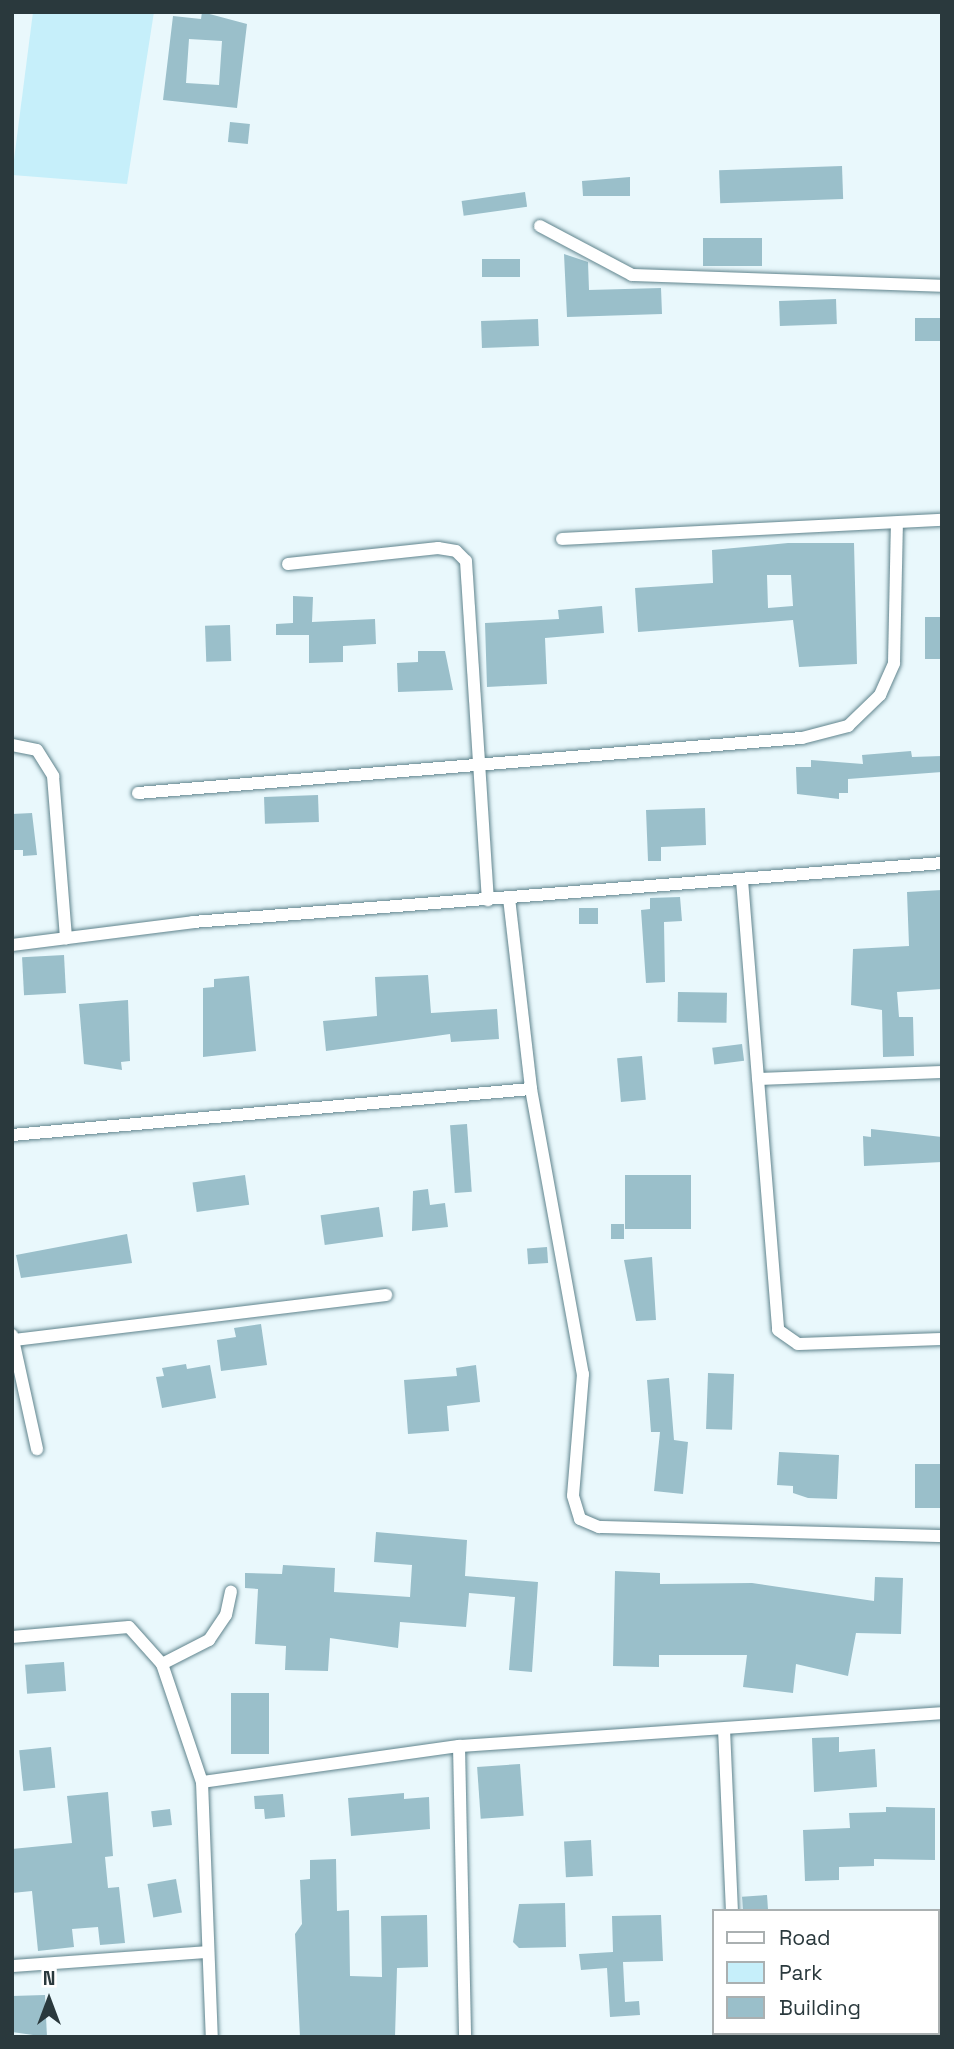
<!DOCTYPE html>
<html>
<head>
<meta charset="utf-8">
<style>
	body { margin:0 }
	#map { position:relative; width:954px; height:2049px; overflow:hidden; background:#e9f8fc; font-family:"Space Grotesk",sans-serif }
	div>[style] { position:absolute }
	.green>* { inset:0; background:#c6effa }
	.building>* { inset:0; background:#9abfca; transform-origin:0 0 }
	.roads { filter:drop-shadow(0 0 2px #60848d) drop-shadow(0 0 2px #60848d) }
	.street>* { height:12px; margin:-6px; padding:0 6px; transform-origin:6px; border-radius:6px; background:#fff }
	span { translate:-50% -50%; white-space:nowrap; text-align:center; line-height:1.15; -webkit-text-stroke:5px #fff; paint-order:stroke }
	.frame { position:absolute; inset:0; border:14px solid #2a393d; pointer-events:none }
	.legend { position:absolute; left:712px; top:1909px; width:228px; height:126px; box-sizing:border-box; background:#fff; border:2px solid #aab0b1; margin:0; padding:9px 12px; list-style:none; font-size:21px; color:#2a393d }
	.legend li { display:flex; align-items:center; gap:14px; height:35px }
	.legend b { width:35px; border:2px solid #aab0b1 }
	.north { position:absolute; left:14px; top:1965px; width:70px; height:70px; -webkit-text-stroke:5px #fff; paint-order:stroke; rotate:0deg; font-size:19px; font-weight:700; line-height:28px; text-align:center; color:#2a393d }
	.north::after { content:''; display:block; margin:auto; width:24px; height:32px; background:#2a393d; clip-path:polygon(50% 0,100% 100%,50% 72%,0 100%) }
</style>
</head>
<body>
<div id="map">
	<div class="green">
		<div style="clip-path:polygon(33px 12px,154px 12px,127px 184px,12px 175px)"></div>
	</div>
	<div class="building">
		<div style="clip-path:polygon(evenodd,202px 12px,247px 24px,237px 108px,163px 100px,173px 16px,201px 19px,202px 12px,189px 39px,222px 41px,219px 85px,186px 83px,189px 39px)"></div>
		<div style="left:230px;top:122px;width:20px;height:20px;rotate:6deg"></div>
		<div style="left:842px;top:166px;width:33px;height:123px;rotate:88deg"></div>
		<div style="clip-path:polygon(630px 177px,630px 196px,583px 196px,582px 181px)"></div>
		<div style="left:525px;top:192px;width:15px;height:64px;rotate:82deg"></div>
		<div style="left:762px;top:238px;width:28px;height:59px;rotate:90deg"></div>
		<div style="clip-path:polygon(564px 254px,588px 262px,589px 290px,661px 288px,662px 314px,567px 317px)"></div>
		<div style="left:482px;top:259px;width:38px;height:18px"></div>
		<div style="left:836px;top:299px;width:25px;height:57px;rotate:88deg"></div>
		<div style="left:942px;top:318px;width:23px;height:27px;rotate:90deg"></div>
		<div style="left:538px;top:319px;width:27px;height:57px;rotate:88deg"></div>
		<div style="clip-path:polygon(evenodd,788px 543px,854px 543px,857px 664px,799px 667px,793px 620px,638px 632px,635px 588px,713px 583px,712px 550px,788px 543px,767px 575px,791px 575px,793px 606px,768px 608px,767px 575px)"></div>
		<div style="clip-path:polygon(293px 596px,313px 597px,312px 622px,375px 619px,376px 644px,343px 646px,343px 662px,309px 663px,309px 635px,276px 635px,276px 624px,293px 623px)"></div>
		<div style="clip-path:polygon(602px 606px,604px 633px,545px 638px,547px 684px,487px 687px,485px 623px,559px 619px,558px 610px)"></div>
		<div style="left:925px;top:617px;width:17px;height:42px"></div>
		<div style="left:230px;top:625px;width:36px;height:25px;rotate:88deg"></div>
		<div style="clip-path:polygon(418px 651px,445px 651px,453px 690px,398px 692px,397px 663px,418px 662px)"></div>
		<div style="clip-path:polygon(911px 751px,912px 757px,942px 756px,942px 772px,848px 779px,848px 793px,839px 793px,839px 799px,797px 794px,796px 767px,811px 767px,811px 760px,863px 764px,862px 755px)"></div>
		<div style="left:318px;top:795px;width:27px;height:54px;rotate:88deg"></div>
		<div style="clip-path:polygon(705px 808px,706px 845px,661px 847px,661px 861px,648px 861px,646px 810px)"></div>
		<div style="clip-path:polygon(32px 813px,37px 855px,23px 856px,23px 850px,12px 850px,12px 814px)"></div>
		<div style="clip-path:polygon(942px 890px,942px 989px,897px 992px,899px 1017px,913px 1017px,914px 1056px,883px 1057px,882px 1010px,851px 1005px,853px 949px,909px 946px,907px 892px)"></div>
		<div style="clip-path:polygon(680px 897px,682px 921px,664px 922px,665px 982px,646px 983px,641px 910px,650px 909px,650px 898px)"></div>
		<div style="left:598px;top:908px;width:16px;height:19px;rotate:90deg"></div>
		<div style="left:64px;top:955px;width:38px;height:42px;rotate:87deg"></div>
		<div style="clip-path:polygon(428px 975px,431px 1013px,497px 1009px,499px 1039px,451px 1042px,450px 1034px,326px 1051px,323px 1021px,377px 1016px,375px 977px)"></div>
		<div style="clip-path:polygon(249px 976px,256px 1051px,203px 1057px,203px 988px,214px 987px,214px 979px)"></div>
		<div style="left:678px;top:992px;width:49px;height:30px;rotate:1deg"></div>
		<div style="clip-path:polygon(128px 1000px,130px 1061px,121px 1062px,122px 1070px,84px 1064px,79px 1004px)"></div>
		<div style="left:742px;top:1044px;width:17px;height:30px;rotate:83deg"></div>
		<div style="left:642px;top:1056px;width:44px;height:25px;rotate:85deg"></div>
		<div style="left:467px;top:1124px;width:68px;height:17px;rotate:86deg"></div>
		<div style="clip-path:polygon(871px 1129px,942px 1137px,942px 1162px,864px 1166px,863px 1136px,871px 1137px)"></div>
		<div style="left:245px;top:1175px;width:30px;height:53px;rotate:82deg"></div>
		<div style="left:691px;top:1175px;width:54px;height:66px;rotate:90deg"></div>
		<div style="clip-path:polygon(428px 1189px,430px 1205px,445px 1203px,448px 1227px,412px 1231px,413px 1191px)"></div>
		<div style="left:379px;top:1207px;width:30px;height:59px;rotate:82deg"></div>
		<div style="left:611px;top:1224px;width:13px;height:15px"></div>
		<div style="clip-path:polygon(127px 1234px,132px 1263px,21px 1278px,16px 1255px)"></div>
		<div style="left:547px;top:1247px;width:16px;height:20px;rotate:86deg"></div>
		<div style="clip-path:polygon(652px 1257px,656px 1320px,636px 1321px,624px 1260px)"></div>
		<div style="clip-path:polygon(261px 1324px,267px 1365px,221px 1371px,217px 1340px,236px 1337px,234px 1328px)"></div>
		<div style="clip-path:polygon(186px 1364px,187px 1369px,210px 1365px,216px 1398px,162px 1408px,156px 1377px,164px 1376px,162px 1368px)"></div>
		<div style="clip-path:polygon(476px 1365px,480px 1402px,447px 1406px,449px 1431px,408px 1434px,404px 1380px,457px 1376px,456px 1368px)"></div>
		<div style="left:708px;top:1373px;width:26px;height:56px;rotate:2deg"></div>
		<div style="clip-path:polygon(669px 1378px,674px 1440px,688px 1442px,683px 1494px,654px 1491px,660px 1432px,651px 1432px,647px 1380px)"></div>
		<div style="clip-path:polygon(779px 1452px,839px 1455px,837px 1499px,808px 1498px,793px 1493px,793px 1486px,777px 1485px)"></div>
		<div style="left:942px;top:1464px;width:44px;height:27px;rotate:90deg"></div>
		<div style="clip-path:polygon(376px 1532px,467px 1540px,465px 1576px,538px 1582px,532px 1672px,509px 1670px,515px 1597px,469px 1593px,466px 1627px,400px 1622px,398px 1648px,330px 1638px,328px 1671px,285px 1670px,286px 1646px,255px 1644px,258px 1589px,245px 1588px,245px 1573px,282px 1574px,283px 1565px,335px 1568px,334px 1592px,410px 1597px,412px 1565px,374px 1562px)"></div>
		<div style="clip-path:polygon(615px 1571px,660px 1573px,660px 1584px,752px 1583px,874px 1601px,875px 1577px,903px 1578px,901px 1634px,856px 1633px,848px 1676px,796px 1664px,793px 1693px,743px 1687px,747px 1655px,659px 1655px,659px 1667px,613px 1666px)"></div>
		<div style="left:64px;top:1662px;width:29px;height:39px;rotate:86deg"></div>
		<div style="left:231px;top:1693px;width:38px;height:61px"></div>
		<div style="clip-path:polygon(839px 1737px,839px 1752px,875px 1749px,877px 1787px,814px 1792px,812px 1738px)"></div>
		<div style="left:51px;top:1747px;width:41px;height:32px;rotate:84deg"></div>
		<div style="left:520px;top:1764px;width:52px;height:43px;rotate:86deg"></div>
		<div style="clip-path:polygon(108px 1792px,113px 1856px,105px 1857px,108px 1888px,119px 1887px,125px 1943px,100px 1945px,98px 1927px,72px 1929px,74px 1947px,38px 1951px,32px 1891px,12px 1893px,12px 1849px,72px 1843px,67px 1796px)"></div>
		<div style="clip-path:polygon(404px 1793px,404px 1799px,429px 1797px,430px 1829px,351px 1836px,348px 1798px)"></div>
		<div style="clip-path:polygon(283px 1794px,285px 1817px,265px 1819px,264px 1809px,255px 1809px,254px 1796px)"></div>
		<div style="clip-path:polygon(886px 1807px,935px 1808px,935px 1860px,874px 1859px,874px 1866px,839px 1867px,839px 1880px,805px 1881px,803px 1830px,850px 1828px,849px 1813px,886px 1812px)"></div>
		<div style="left:170px;top:1809px;width:16px;height:19px;rotate:83deg"></div>
		<div style="left:591px;top:1840px;width:36px;height:27px;rotate:87deg"></div>
		<div style="clip-path:polygon(336px 1859px,337px 1911px,349px 1910px,350px 1976px,382px 1977px,381px 1916px,427px 1915px,428px 1967px,397px 1968px,395px 2037px,300px 2037px,295px 1934px,302px 1924px,300px 1880px,310px 1879px,310px 1860px)"></div>
		<div style="left:176px;top:1879px;width:34px;height:29px;rotate:80deg"></div>
		<div style="left:767px;top:1895px;width:16px;height:25px;rotate:86deg"></div>
		<div style="clip-path:polygon(565px 1903px,566px 1947px,519px 1948px,513px 1942px,519px 1904px)"></div>
		<div style="clip-path:polygon(661px 1915px,663px 1961px,623px 1962px,625px 2002px,639px 2001px,640px 2015px,610px 2017px,607px 1968px,581px 1970px,579px 1954px,613px 1952px,612px 1916px)"></div>
		<div style="clip-path:polygon(45px 1995px,47px 2037px,12px 2032px,12px 1996px)"></div>
	</div>
	<div class="roads">
		<div class="street">
			<div style="left:540px;top:226px;width:104px;rotate:28deg"></div>
			<div style="left:632px;top:275px;width:310px;rotate:2deg"></div>
			<div style="left:562px;top:539px;width:380px;rotate:-2.9deg"></div>
			<div style="left:288px;top:564px;width:151px;rotate:-6.1deg"></div>
			<div style="left:438px;top:548px;width:18px;rotate:9deg"></div>
			<div style="left:456px;top:551px;width:14px;rotate:45deg"></div>
			<div style="left:466px;top:561px;width:340px;rotate:86.3deg"></div>
			<div style="left:12px;top:745px;width:25px;rotate:11deg"></div>
			<div style="left:37px;top:750px;width:31px;rotate:58deg"></div>
			<div style="left:53px;top:776px;width:163px;rotate:85.4deg"></div>
			<div style="left:138px;top:793px;width:666px;rotate:-4.74deg"></div>
			<div style="left:802px;top:738px;width:48px;rotate:-14.6deg"></div>
			<div style="left:848px;top:726px;width:45px;rotate:-44.1deg"></div>
			<div style="left:880px;top:695px;width:35px;rotate:-66deg"></div>
			<div style="left:894px;top:663px;width:139px;rotate:-88.8deg"></div>
			<div style="left:742px;top:880px;width:451px;rotate:85.4deg"></div>
			<div style="left:778px;top:1330px;width:24px;rotate:35deg"></div>
			<div style="left:798px;top:1344px;width:144px;rotate:-2deg"></div>
			<div style="left:509px;top:898px;width:192px;rotate:83.4deg"></div>
			<div style="left:531px;top:1089px;width:290px;rotate:79.7deg"></div>
			<div style="left:583px;top:1374px;width:122px;rotate:94.7deg"></div>
			<div style="left:573px;top:1496px;width:24px;rotate:73deg"></div>
			<div style="left:580px;top:1519px;width:21px;rotate:23deg"></div>
			<div style="left:599px;top:1527px;width:343px;rotate:1.5deg"></div>
			<div style="left:12px;top:945px;width:182px;rotate:-7.2deg"></div>
			<div style="left:193px;top:922px;width:751px;rotate:-4.5deg"></div>
			<div style="left:758px;top:1079px;width:184px;rotate:-2.2deg"></div>
			<div style="left:12px;top:1135px;width:521px;rotate:-5.07deg"></div>
			<div style="left:12px;top:1335px;width:117px;rotate:77.6deg"></div>
			<div style="left:14px;top:1340px;width:375px;rotate:-6.9deg"></div>
			<div style="left:12px;top:1637px;width:117px;rotate:-4.9deg"></div>
			<div style="left:129px;top:1627px;width:50px;rotate:48.3deg"></div>
			<div style="left:162px;top:1664px;width:125px;rotate:71.3deg"></div>
			<div style="left:202px;top:1782px;width:255px;rotate:87.8deg"></div>
			<div style="left:162px;top:1664px;width:53px;rotate:-27.1deg"></div>
			<div style="left:209px;top:1640px;width:30px;rotate:-56deg"></div>
			<div style="left:226px;top:1615px;width:24px;rotate:-78deg"></div>
			<div style="left:724px;top:1729px;width:182px;rotate:87.5deg"></div>
			<div style="left:459px;top:1746px;width:291px;rotate:88.8deg"></div>
			<div style="left:202px;top:1782px;width:260px;rotate:-8deg"></div>
			<div style="left:459px;top:1746px;width:484px;rotate:-3.9deg"></div>
			<div style="left:12px;top:1966px;width:195px;rotate:-4.1deg"></div>
			<div style="left:737px;top:2033px;width:4px;rotate:90deg"></div>
		</div>
	</div>
	<div class="frame"></div>
	<ul class="legend">
	<li><b style="height:9px;background:#fff"></b>Road</li>
	<li><b style="height:19px;background:#c6effa"></b>Park</li>
	<li><b style="height:19px;background:#9abfca"></b>Building</li>
	</ul>
	<div class="north">N</div>
</div>
</body>
</html>
